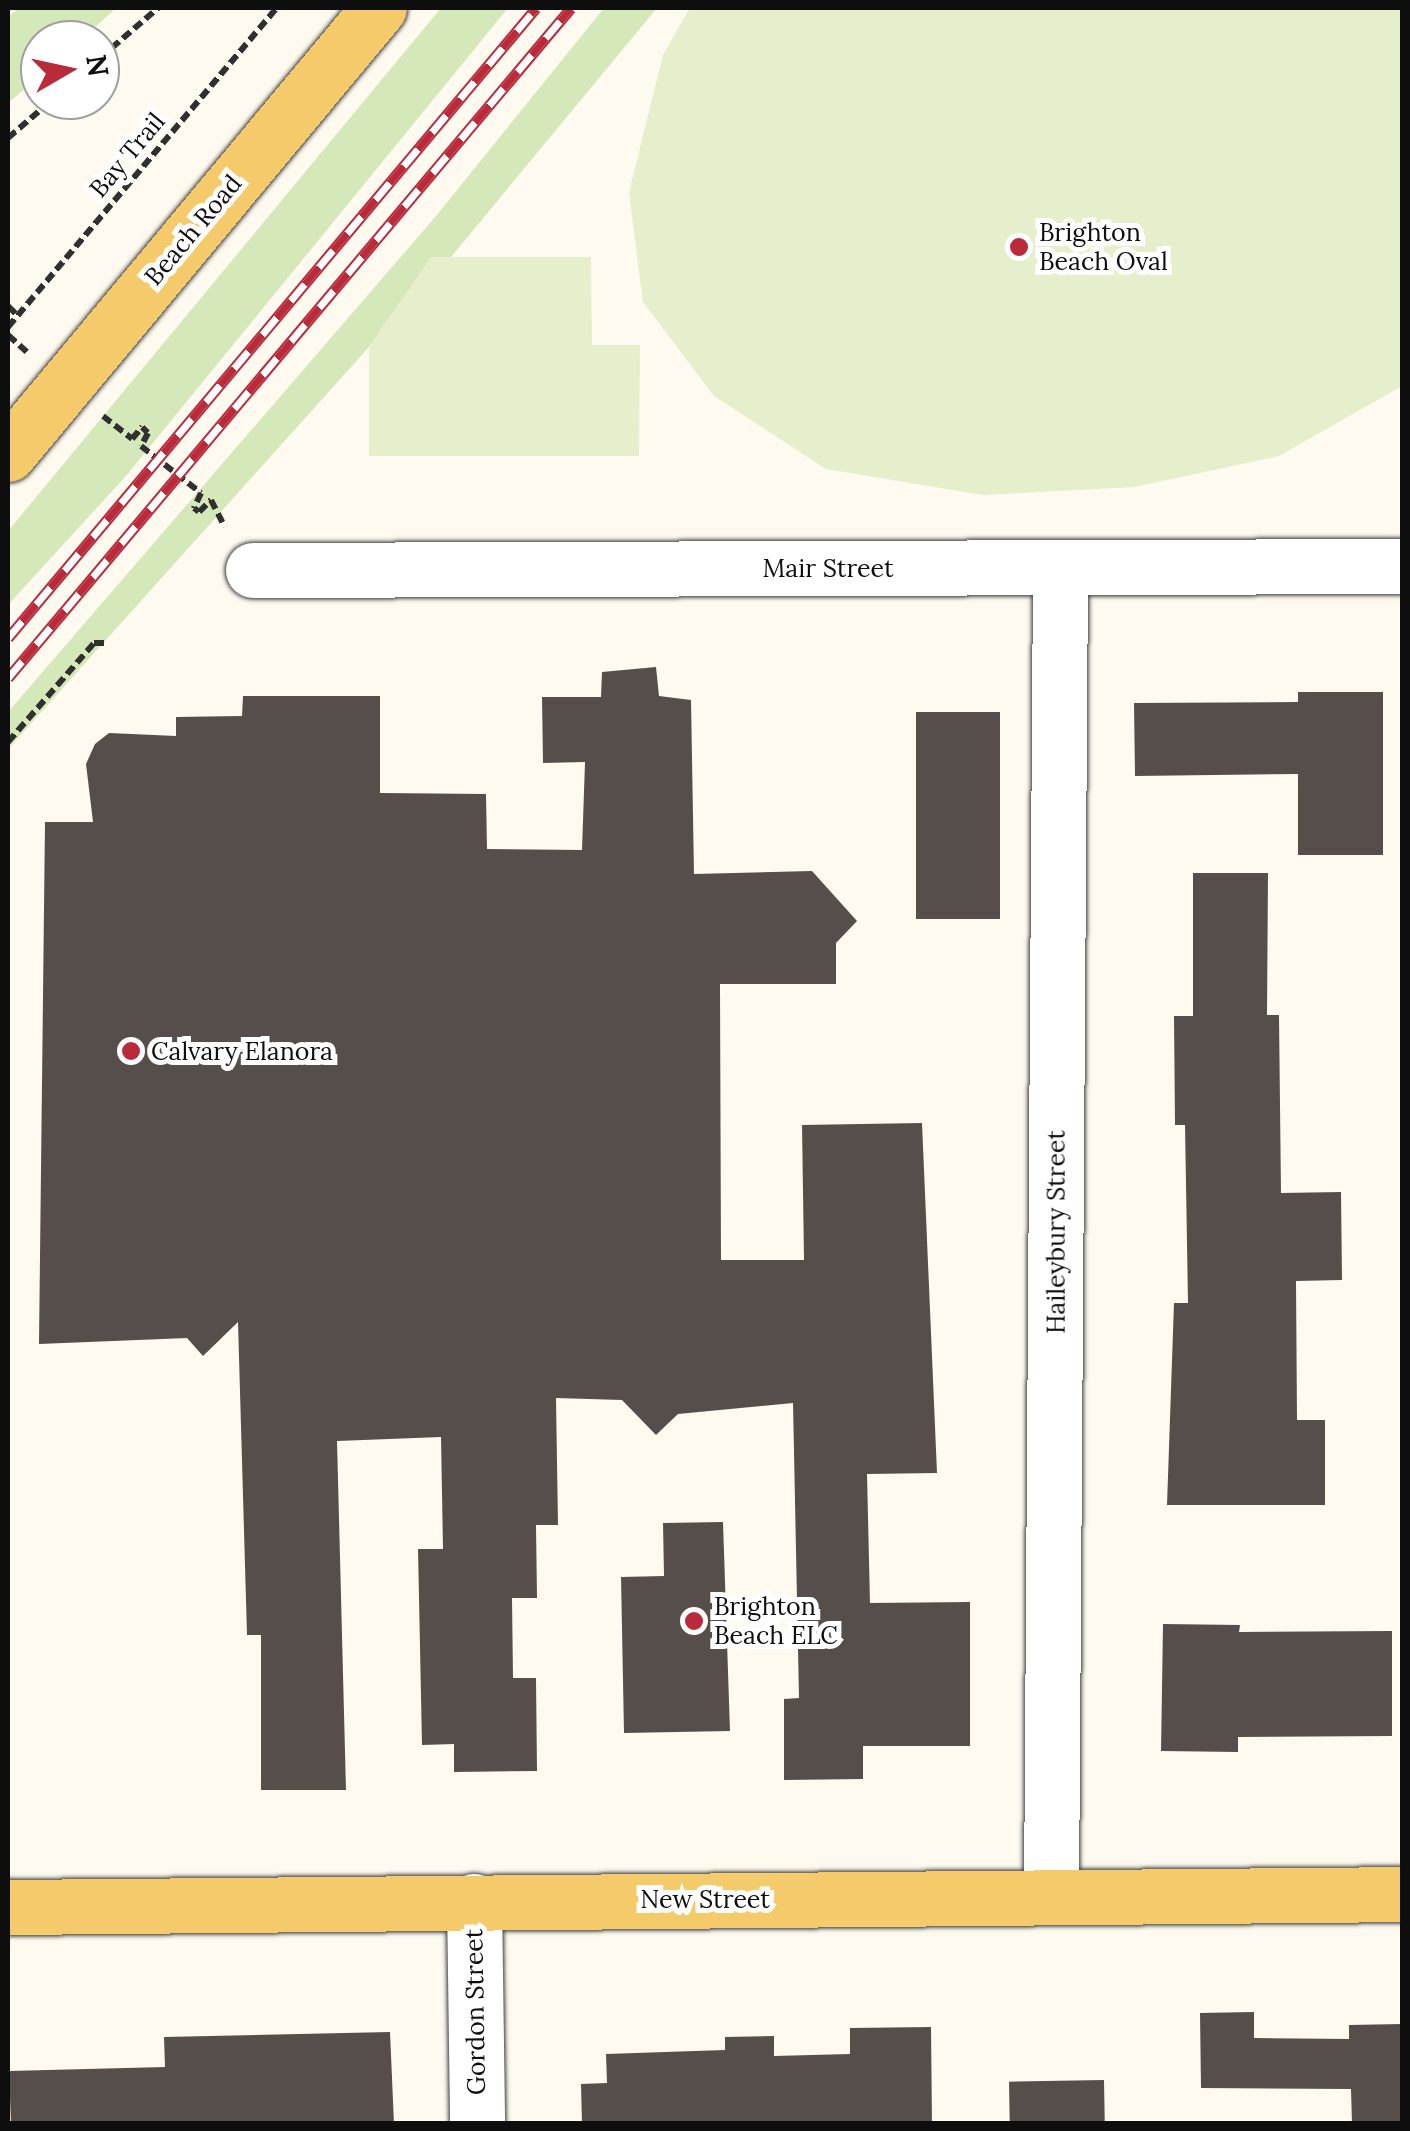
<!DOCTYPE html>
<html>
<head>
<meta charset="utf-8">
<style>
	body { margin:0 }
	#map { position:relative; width:1410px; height:2131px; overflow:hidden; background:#fefaef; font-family:Lora,serif }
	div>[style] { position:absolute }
	.green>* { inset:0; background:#d5e8ba }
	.pitch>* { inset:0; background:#e5efcb }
	.building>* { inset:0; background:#564e4a; transform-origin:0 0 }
	.path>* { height:6px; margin-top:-3px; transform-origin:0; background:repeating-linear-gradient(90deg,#303030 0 10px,transparent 0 15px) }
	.roads { filter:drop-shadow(0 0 2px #414141) drop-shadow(0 0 2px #414141) }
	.minor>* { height:55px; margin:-27.5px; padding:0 27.5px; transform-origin:27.5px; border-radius:27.5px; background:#fff }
	.major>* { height:55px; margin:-27.5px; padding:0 27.5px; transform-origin:27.5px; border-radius:27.5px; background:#f4ca6a }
	.rail>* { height:11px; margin-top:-5.5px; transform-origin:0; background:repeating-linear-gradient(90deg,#fff 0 22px,#b92a3a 0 44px); box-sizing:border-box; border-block:2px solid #b92a3a }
	.dots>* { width:28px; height:28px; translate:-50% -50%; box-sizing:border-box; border:5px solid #fff; border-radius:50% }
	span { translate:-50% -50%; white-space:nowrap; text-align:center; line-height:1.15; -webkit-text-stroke:10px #fff; paint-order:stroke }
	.street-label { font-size:25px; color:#0e0e0e }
	.poi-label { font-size:25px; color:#0e0e0e }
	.left { translate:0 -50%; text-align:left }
	.frame { position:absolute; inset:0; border:10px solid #0e0e0e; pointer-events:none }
	.north { position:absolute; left:20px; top:20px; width:100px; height:100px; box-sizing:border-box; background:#fff; border:2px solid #9f9f9f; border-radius:50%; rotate:81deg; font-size:28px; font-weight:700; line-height:40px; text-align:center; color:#0e0e0e }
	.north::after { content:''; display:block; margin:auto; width:35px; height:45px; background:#b92a3a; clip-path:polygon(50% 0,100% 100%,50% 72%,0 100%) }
</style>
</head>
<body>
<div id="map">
	<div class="green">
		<div style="clip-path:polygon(19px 8px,116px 8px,81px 40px,40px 40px,40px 76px,8px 103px,8px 17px)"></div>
		<div style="clip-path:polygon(441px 8px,508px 8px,126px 476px,8px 605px,8px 531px)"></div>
		<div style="clip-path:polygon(604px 8px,657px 8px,451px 257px,431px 258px,369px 347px,8px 749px,8px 712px,436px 216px)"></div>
	</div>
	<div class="pitch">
		<div style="clip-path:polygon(690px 8px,1402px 8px,1402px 386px,1279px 456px,1134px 487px,983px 495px,826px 469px,714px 396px,643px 302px,629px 192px,663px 55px)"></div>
		<div style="clip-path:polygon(431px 257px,591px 257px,592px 345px,640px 345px,639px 456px,369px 456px,369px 347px)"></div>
	</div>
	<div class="building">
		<div style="clip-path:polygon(656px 667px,659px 696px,691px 700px,694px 874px,812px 871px,857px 921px,836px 943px,836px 984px,720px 984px,721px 1260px,804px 1260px,802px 1125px,922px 1123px,937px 1473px,867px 1474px,870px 1603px,970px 1602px,970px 1746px,863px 1746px,863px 1779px,784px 1780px,784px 1699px,799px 1698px,793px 1403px,678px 1414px,656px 1435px,622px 1400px,556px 1398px,558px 1525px,536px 1525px,537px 1598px,512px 1598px,513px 1678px,536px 1678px,537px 1771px,454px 1772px,454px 1744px,422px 1745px,418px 1549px,443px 1549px,441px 1437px,337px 1441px,346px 1790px,261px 1790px,261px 1635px,247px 1635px,238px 1322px,203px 1356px,187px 1338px,39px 1344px,45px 822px,93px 822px,86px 764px,95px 744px,109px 733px,176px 736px,176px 717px,242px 716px,243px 696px,380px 696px,380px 793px,486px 794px,487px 849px,582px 850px,585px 762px,543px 763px,542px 697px,601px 697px,602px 672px)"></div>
		<div style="clip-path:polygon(1298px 692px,1383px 692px,1383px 855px,1298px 855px,1298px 774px,1135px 776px,1134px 703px,1298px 702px)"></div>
		<div style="left:1000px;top:712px;width:207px;height:84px;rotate:90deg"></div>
		<div style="clip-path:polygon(1193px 873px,1268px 873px,1267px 1015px,1279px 1015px,1281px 1193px,1341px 1192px,1342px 1280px,1296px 1281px,1297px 1420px,1325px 1420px,1325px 1505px,1167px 1505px,1174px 1303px,1188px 1303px,1185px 1125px,1175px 1125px,1174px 1016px,1193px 1016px)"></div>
		<div style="clip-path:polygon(723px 1522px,730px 1731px,624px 1733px,621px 1577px,664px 1576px,663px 1523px)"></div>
		<div style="clip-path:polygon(1163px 1624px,1240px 1625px,1239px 1632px,1392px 1631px,1392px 1736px,1238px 1737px,1238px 1752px,1161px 1751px)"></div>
		<div style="clip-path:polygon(1254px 2012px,1254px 2038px,1349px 2039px,1349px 2025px,1402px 2024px,1402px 2124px,1352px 2124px,1351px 2089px,1201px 2088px,1200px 2013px)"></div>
		<div style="clip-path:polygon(931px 2027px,932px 2124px,582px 2124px,581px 2084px,607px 2083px,606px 2054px,725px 2050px,725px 2037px,774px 2036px,774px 2056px,850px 2054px,850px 2028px)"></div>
		<div style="clip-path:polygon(390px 2032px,394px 2124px,11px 2124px,9px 2071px,165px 2067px,164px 2037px)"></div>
		<div style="left:1104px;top:2080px;width:44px;height:95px;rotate:89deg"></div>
	</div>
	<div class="path">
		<div style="left:100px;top:58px;width:77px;rotate:-40.8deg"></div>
		<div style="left:8px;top:138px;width:58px;rotate:-40.8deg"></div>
		<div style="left:8px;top:306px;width:14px;rotate:45deg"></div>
		<div style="left:8px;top:327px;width:417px;rotate:-49.9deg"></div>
		<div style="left:8px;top:335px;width:27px;rotate:42deg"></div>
		<div style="left:103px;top:416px;width:37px;rotate:38deg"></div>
		<div style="left:132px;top:439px;width:16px;rotate:-50deg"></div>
		<div style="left:142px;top:427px;width:8px;rotate:45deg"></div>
		<div style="left:148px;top:433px;width:15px;rotate:118deg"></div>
		<div style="left:141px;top:446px;width:76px;rotate:38.1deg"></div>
		<div style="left:201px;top:493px;width:17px;rotate:115deg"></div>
		<div style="left:194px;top:508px;width:6px;rotate:39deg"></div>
		<div style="left:199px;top:512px;width:17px;rotate:-45deg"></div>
		<div style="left:211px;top:500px;width:30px;rotate:63deg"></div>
		<div style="left:8px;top:742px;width:131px;rotate:-49deg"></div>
		<div style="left:94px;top:643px;width:13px"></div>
	</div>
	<div class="roads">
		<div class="minor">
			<div style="left:253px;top:570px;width:1149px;rotate:-0.2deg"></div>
			<div style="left:1051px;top:1896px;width:1329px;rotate:-89.61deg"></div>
			<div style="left:474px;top:1901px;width:223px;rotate:89.2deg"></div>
		</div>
		<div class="major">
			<div style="left:8px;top:454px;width:580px;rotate:-50.25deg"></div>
			<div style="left:8px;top:1907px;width:1394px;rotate:-0.53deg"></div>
		</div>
	</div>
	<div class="rail">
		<div style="left:8px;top:638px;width:822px;rotate:-50.03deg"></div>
		<div style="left:8px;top:678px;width:875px;rotate:-49.96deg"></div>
	</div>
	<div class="dots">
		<div style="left:1019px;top:247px;background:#b92a3a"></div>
		<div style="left:131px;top:1051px;background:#b92a3a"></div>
		<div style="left:694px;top:1621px;background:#b92a3a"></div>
	</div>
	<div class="street-label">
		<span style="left:127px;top:155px;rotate:-50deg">Bay Trail</span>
		<span style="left:193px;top:230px;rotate:-50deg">Beach Road</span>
		<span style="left:828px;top:568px">Mair Street</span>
		<span style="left:1056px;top:1232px;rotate:-90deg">Haileybury Street</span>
		<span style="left:705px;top:1899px">New Street</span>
		<span style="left:475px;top:2012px;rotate:-91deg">Gordon Street</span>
	</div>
	<div class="poi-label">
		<span class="left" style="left:1039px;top:247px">Brighton<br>Beach Oval</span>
		<span class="left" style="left:151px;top:1051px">Calvary Elanora</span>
		<span class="left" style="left:714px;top:1621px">Brighton<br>Beach ELC</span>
	</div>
	<div class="frame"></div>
	<div class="north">N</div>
</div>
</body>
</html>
